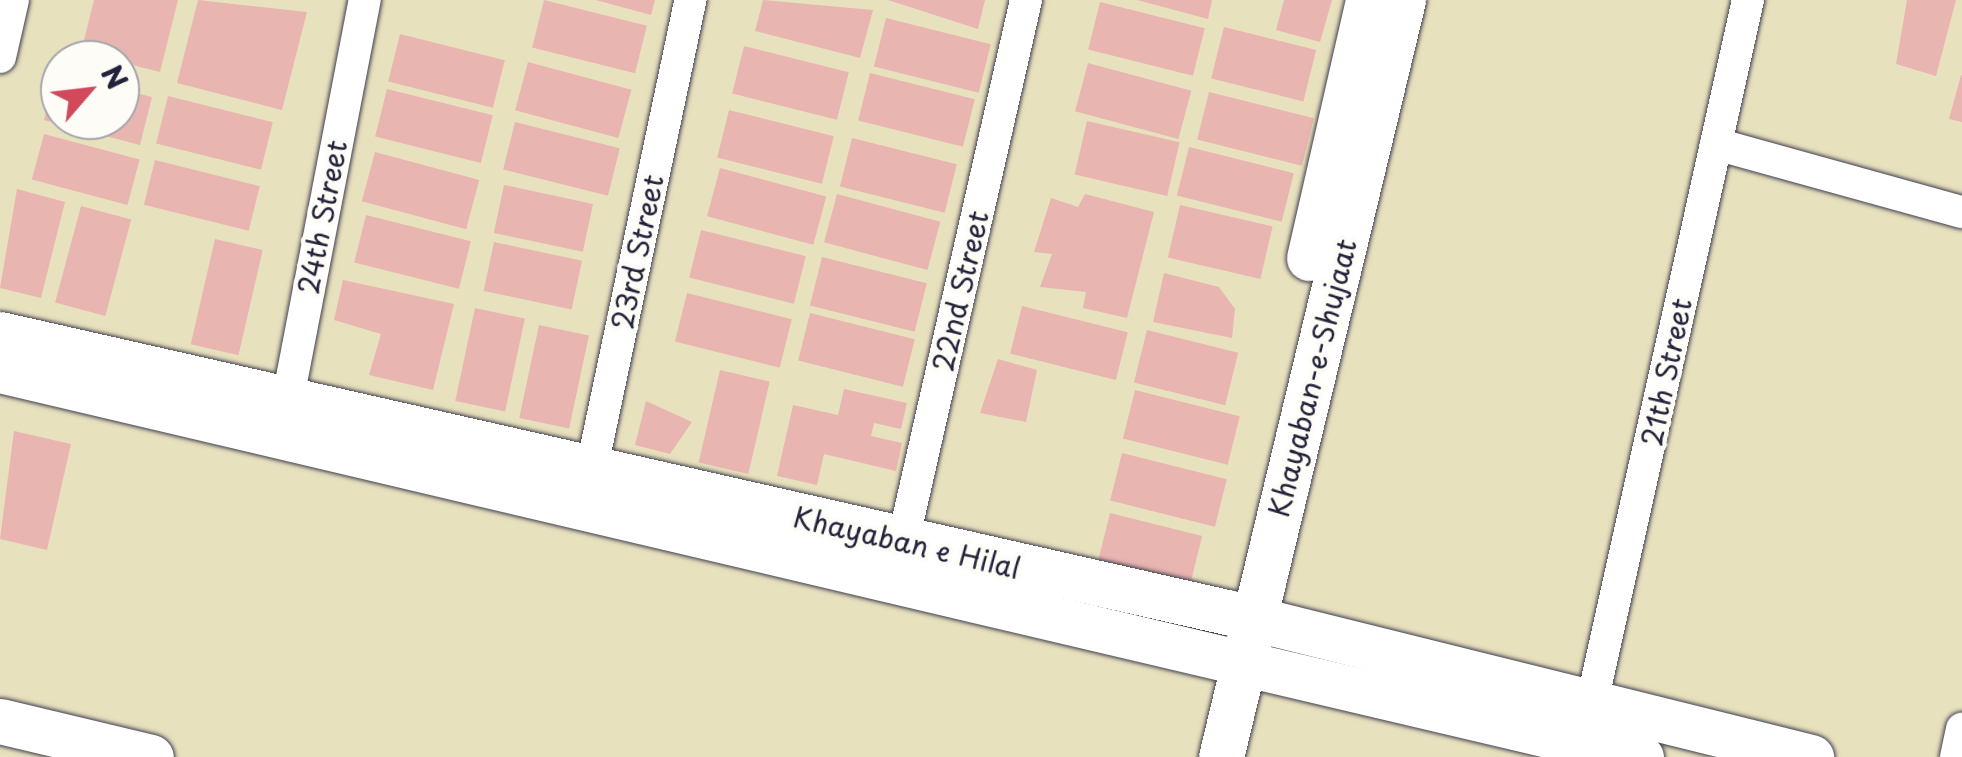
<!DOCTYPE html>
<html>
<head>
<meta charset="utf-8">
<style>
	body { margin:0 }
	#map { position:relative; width:1962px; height:757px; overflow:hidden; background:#e8e1be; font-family:"Playpen Sans",sans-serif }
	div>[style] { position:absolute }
	.building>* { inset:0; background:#e9b5b0; transform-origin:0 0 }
	.roads { filter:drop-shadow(0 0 2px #403f4f) drop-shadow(0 0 2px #403f4f) }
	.street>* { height:32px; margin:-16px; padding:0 16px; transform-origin:16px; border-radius:16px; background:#fff }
	.secondary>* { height:45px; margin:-22.5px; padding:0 22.5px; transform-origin:22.5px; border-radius:22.5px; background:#fff }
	span { translate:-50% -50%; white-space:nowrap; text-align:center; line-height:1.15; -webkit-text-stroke:9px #fdfcf7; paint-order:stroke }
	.street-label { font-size:28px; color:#22223b }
	.north { position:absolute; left:40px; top:40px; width:100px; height:100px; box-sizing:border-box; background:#fdfcf7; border:2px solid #a5a5ac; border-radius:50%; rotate:62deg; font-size:28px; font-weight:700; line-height:40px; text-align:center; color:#22223b }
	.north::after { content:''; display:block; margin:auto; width:35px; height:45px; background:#d1495b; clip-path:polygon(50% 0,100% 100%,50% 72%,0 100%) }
</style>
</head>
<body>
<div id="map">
	<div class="building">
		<div style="clip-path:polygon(94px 0,178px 0,160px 72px,81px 52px)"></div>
		<div style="clip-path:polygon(198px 0,307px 12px,282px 110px,177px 83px)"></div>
		<div style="left:544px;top:0;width:106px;height:49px;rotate:14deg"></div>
		<div style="clip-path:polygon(596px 0,655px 0,651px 15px)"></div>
		<div style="clip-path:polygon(763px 0,873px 10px,860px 58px,755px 31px)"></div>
		<div style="clip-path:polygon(888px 0,985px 0,978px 29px)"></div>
		<div style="clip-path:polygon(1137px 0,1212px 0,1208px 19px)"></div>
		<div style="clip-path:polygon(1284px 0,1332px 0,1320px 42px,1276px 30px)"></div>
		<div style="clip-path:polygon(1907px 0,1956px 0,1936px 76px,1896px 64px)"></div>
		<div style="left:1100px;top:2px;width:108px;height:49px;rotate:14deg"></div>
		<div style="left:886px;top:18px;width:108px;height:50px;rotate:14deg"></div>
		<div style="left:1224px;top:27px;width:95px;height:53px;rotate:14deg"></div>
		<div style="left:400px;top:34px;width:108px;height:49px;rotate:14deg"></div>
		<div style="left:744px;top:46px;width:108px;height:49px;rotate:14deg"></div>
		<div style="left:528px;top:62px;width:107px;height:50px;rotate:15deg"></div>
		<div style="left:1088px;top:63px;width:107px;height:50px;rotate:15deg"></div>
		<div style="clip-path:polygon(56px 72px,60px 120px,120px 120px,120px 89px,152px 97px,140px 145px,44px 120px)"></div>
		<div style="left:870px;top:73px;width:108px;height:49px;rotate:14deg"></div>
		<div style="clip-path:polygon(1961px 75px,1962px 75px,1962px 122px,1949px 119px)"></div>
		<div style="left:387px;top:89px;width:109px;height:49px;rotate:14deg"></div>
		<div style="left:1209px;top:92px;width:108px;height:49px;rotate:14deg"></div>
		<div style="left:168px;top:96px;width:108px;height:49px;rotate:14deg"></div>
		<div style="left:729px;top:110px;width:108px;height:49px;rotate:14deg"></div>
		<div style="left:1087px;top:121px;width:95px;height:55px;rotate:13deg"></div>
		<div style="left:515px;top:122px;width:108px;height:49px;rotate:14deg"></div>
		<div style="left:44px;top:134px;width:99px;height:47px;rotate:15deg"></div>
		<div style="left:852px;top:138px;width:108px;height:50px;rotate:14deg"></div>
		<div style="left:1189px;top:147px;width:108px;height:50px;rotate:14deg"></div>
		<div style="left:375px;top:152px;width:108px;height:51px;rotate:15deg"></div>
		<div style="left:155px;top:160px;width:108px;height:46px;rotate:14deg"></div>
		<div style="left:720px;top:168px;width:110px;height:50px;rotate:15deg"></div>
		<div style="left:504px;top:185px;width:91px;height:49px;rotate:12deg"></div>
		<div style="clip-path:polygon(17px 189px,65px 202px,41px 298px,0 288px)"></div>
		<div style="left:837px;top:194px;width:107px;height:50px;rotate:15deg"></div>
		<div style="clip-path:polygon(1085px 194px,1154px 212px,1127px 318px,1083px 308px,1086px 292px,1040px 287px,1052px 254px,1034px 252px,1051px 198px,1078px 207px)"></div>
		<div style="left:1180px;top:205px;width:95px;height:54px;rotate:13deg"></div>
		<div style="left:81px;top:206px;width:52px;height:100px;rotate:15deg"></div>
		<div style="left:366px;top:215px;width:108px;height:49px;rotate:14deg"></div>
		<div style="left:701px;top:230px;width:108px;height:49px;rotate:14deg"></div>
		<div style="left:215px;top:239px;width:49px;height:108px;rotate:13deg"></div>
		<div style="left:494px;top:242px;width:90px;height:50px;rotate:12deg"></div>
		<div style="left:822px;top:257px;width:108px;height:50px;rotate:14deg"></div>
		<div style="clip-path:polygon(1164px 273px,1219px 287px,1235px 309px,1232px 338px,1153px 322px)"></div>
		<div style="clip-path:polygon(343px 280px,454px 304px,433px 390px,369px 375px,381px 334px,334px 320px)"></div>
		<div style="left:687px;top:293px;width:108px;height:50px;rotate:14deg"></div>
		<div style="left:1022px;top:306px;width:109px;height:49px;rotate:14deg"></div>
		<div style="left:475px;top:308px;width:51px;height:95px;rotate:12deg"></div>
		<div style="left:810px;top:313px;width:108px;height:49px;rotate:14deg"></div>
		<div style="left:539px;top:325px;width:51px;height:95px;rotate:12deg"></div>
		<div style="left:1147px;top:330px;width:94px;height:54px;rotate:14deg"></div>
		<div style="clip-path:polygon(998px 359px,1037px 370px,1026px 422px,980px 413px)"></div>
		<div style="left:720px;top:370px;width:51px;height:95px;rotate:13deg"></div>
		<div style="clip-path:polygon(844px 389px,907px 403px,901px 429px,874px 423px,871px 436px,902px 443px,896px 471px,824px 454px,817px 485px,777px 476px,793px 405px,838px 415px)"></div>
		<div style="left:1135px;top:390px;width:108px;height:50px;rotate:14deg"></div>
		<div style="clip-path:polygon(646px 401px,692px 422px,670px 454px,635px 445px)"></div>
		<div style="clip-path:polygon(14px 431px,71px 444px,47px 550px,0 539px)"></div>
		<div style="left:1122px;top:453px;width:108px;height:49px;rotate:14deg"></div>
		<div style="left:1110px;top:513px;width:95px;height:54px;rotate:14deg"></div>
	</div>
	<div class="roads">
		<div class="street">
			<div style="left:0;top:57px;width:58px;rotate:-77.2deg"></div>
			<div style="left:1716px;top:144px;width:255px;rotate:15.5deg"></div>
			<div style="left:284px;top:419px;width:427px;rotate:-79.1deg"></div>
			<div style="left:588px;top:486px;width:497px;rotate:-78.1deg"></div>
			<div style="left:899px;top:559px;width:573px;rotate:-77.2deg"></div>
			<div style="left:1587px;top:725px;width:743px;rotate:-77.48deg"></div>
			<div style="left:1956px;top:757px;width:29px;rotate:-78deg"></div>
		</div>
		<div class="secondary">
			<div style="left:1309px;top:258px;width:265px;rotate:-77.1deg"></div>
			<div style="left:0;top:334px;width:1258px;rotate:12.77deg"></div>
			<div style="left:1227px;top:612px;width:602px;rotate:13.94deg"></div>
			<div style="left:0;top:370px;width:1686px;rotate:13.27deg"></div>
			<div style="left:0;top:721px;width:155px;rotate:13.4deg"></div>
			<div style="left:1221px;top:757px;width:779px;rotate:-76.48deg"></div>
		</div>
	</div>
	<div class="street-label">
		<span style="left:322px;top:217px;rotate:-79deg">24th Street</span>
		<span style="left:637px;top:252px;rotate:-78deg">23rd Street</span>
		<span style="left:960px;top:291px;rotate:-77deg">22nd Street</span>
		<span style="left:1666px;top:372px;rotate:-78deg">21th Street</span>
		<span style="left:1312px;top:378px;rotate:-76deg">Khayaban-e-Shujaat</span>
		<span style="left:907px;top:542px;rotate:13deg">Khayaban e Hilal</span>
	</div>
	<div class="north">N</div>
</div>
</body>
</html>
